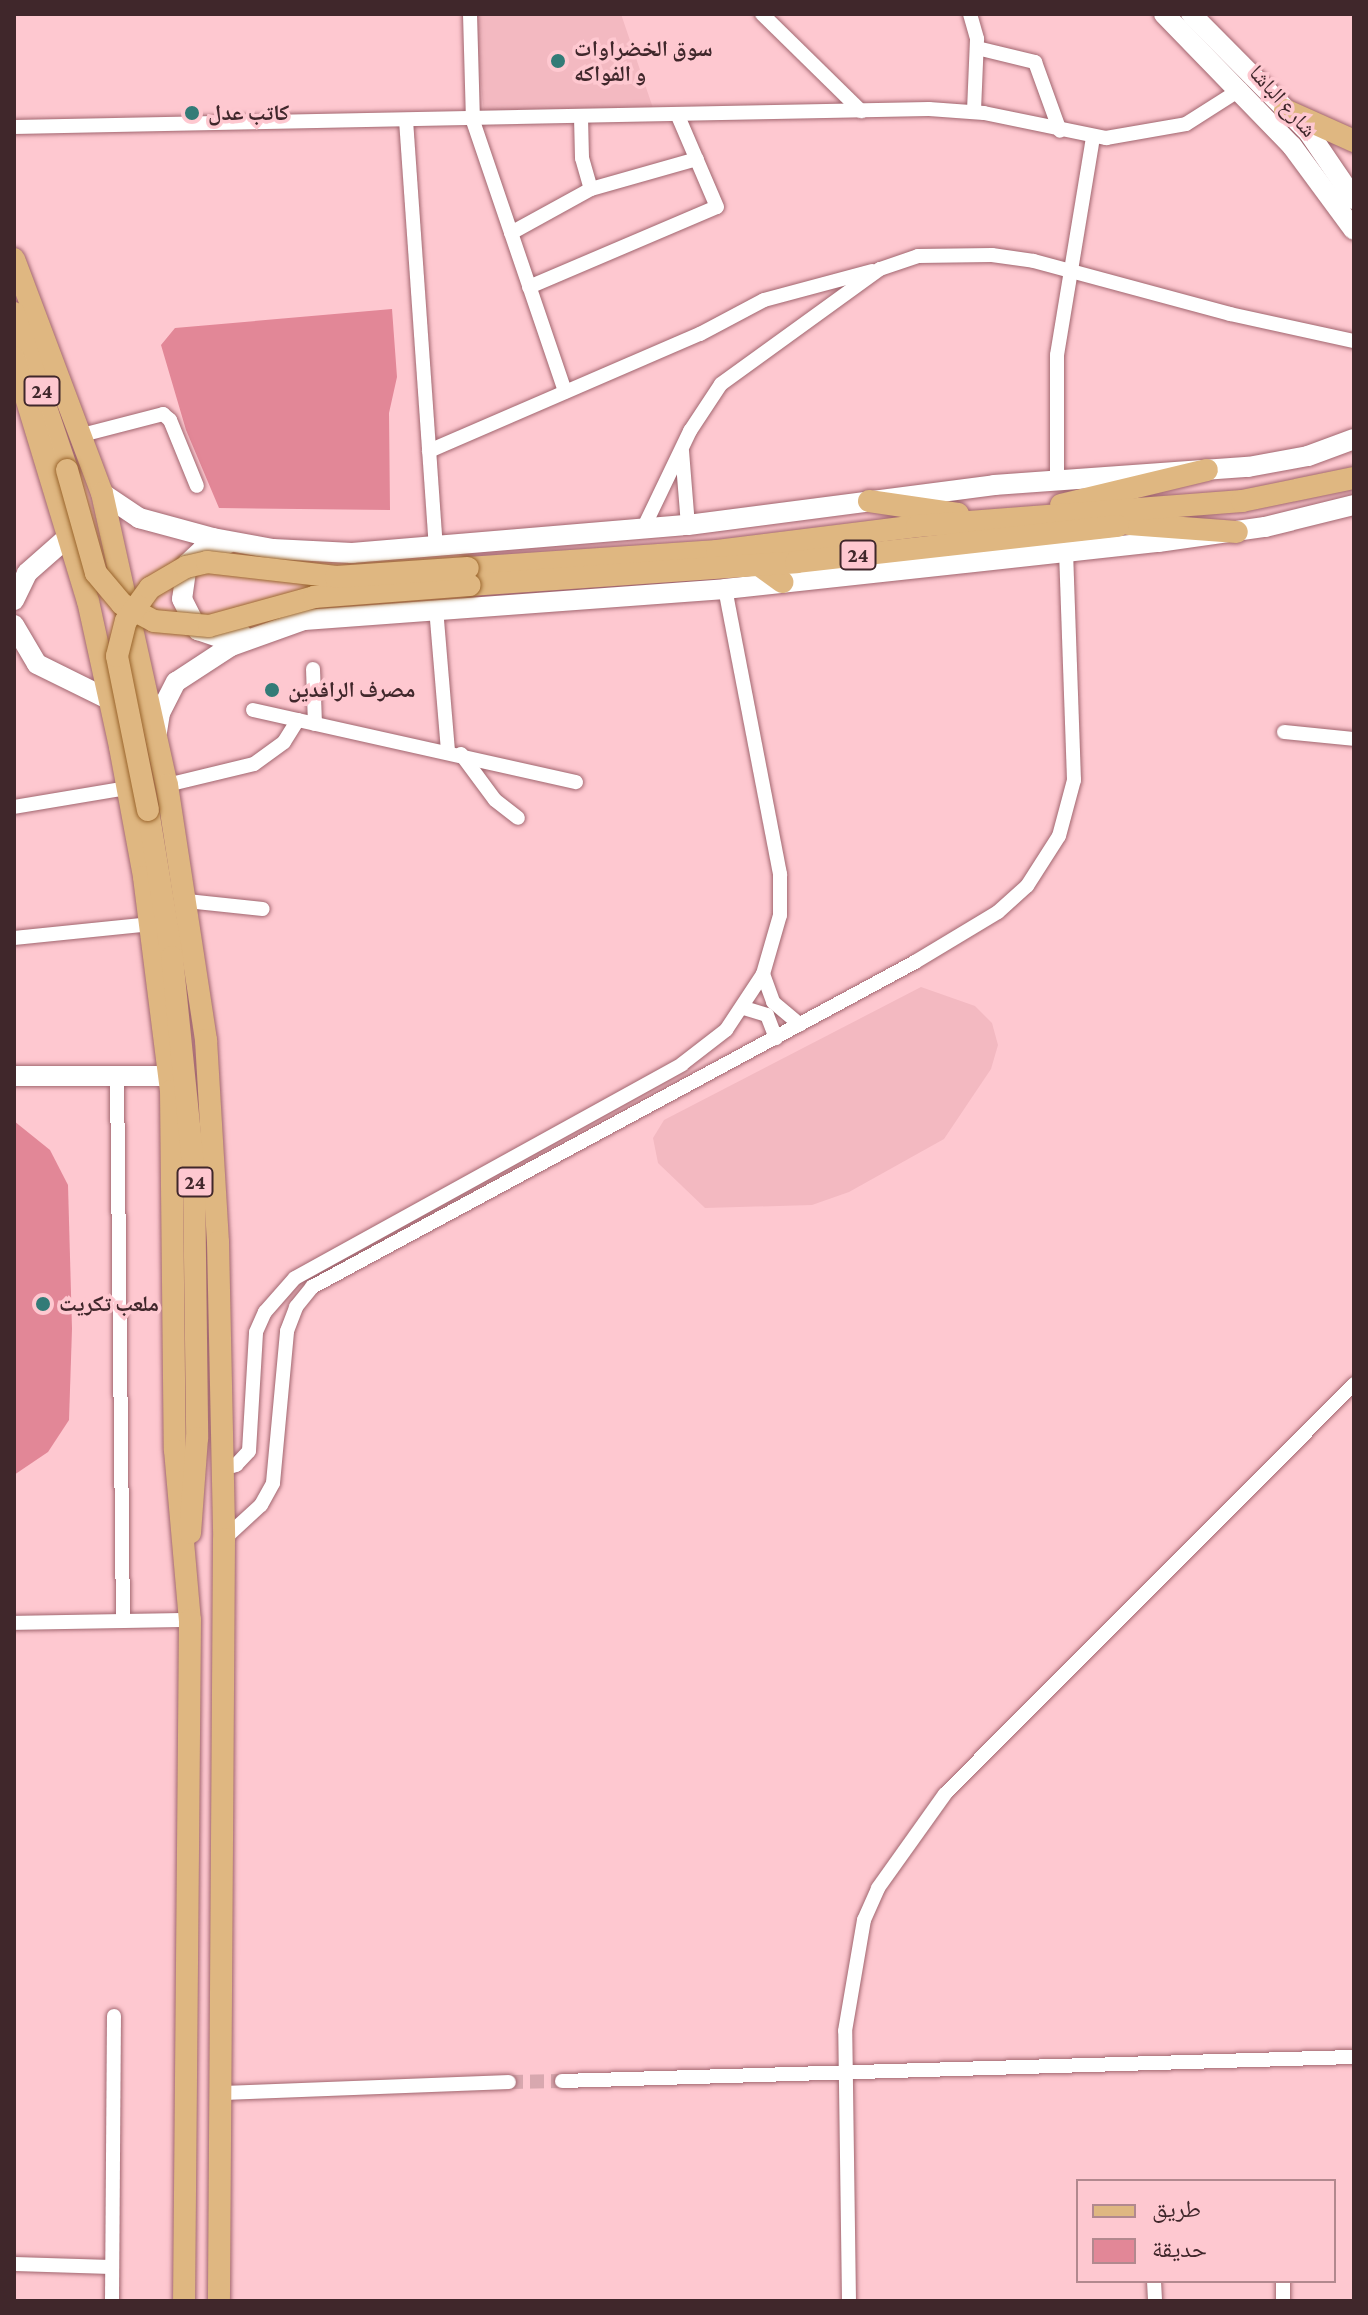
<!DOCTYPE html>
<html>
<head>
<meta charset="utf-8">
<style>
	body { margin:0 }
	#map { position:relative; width:1368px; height:2315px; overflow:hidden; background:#fec8d0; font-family:"Crimson Pro","Noto Naskh Arabic",serif }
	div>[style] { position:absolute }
	.built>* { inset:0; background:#f3b9c1 }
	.green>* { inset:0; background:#e28797 }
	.street-tunnel>* { height:14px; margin-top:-7px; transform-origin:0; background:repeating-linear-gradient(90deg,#d8a8af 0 14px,transparent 0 21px) }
	.roads { filter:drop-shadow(0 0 2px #a1666f) drop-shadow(0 0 2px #a1666f) }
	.street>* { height:14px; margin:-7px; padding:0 7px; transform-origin:7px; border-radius:7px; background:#fff }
	.secondary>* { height:20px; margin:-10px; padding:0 10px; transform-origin:10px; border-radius:10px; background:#fff }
	.primary>* { height:22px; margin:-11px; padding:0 11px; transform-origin:11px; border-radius:11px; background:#dfb781 }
	.bridges { filter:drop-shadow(0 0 2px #9a652c) drop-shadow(0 0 2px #9a652c) }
	.primary-bridge>* { height:22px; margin:-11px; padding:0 11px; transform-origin:11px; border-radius:11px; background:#dfb781 }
	.dots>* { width:22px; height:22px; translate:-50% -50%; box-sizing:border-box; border:4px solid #fec8d0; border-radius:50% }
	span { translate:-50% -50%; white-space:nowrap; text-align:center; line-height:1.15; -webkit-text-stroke:7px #fec8d0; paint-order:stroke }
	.shield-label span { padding:2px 6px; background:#fec8d0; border:2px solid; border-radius:6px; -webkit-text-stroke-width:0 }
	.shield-label { font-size:20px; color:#40272b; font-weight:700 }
	.poi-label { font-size:22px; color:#40272b; font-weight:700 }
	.left { translate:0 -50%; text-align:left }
	.street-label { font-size:22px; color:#40272b }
	.frame { position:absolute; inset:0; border:16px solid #40272b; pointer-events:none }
	.legend { position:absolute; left:1076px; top:2179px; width:260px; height:104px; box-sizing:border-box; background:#fec8d0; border:2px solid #b2888e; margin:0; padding:10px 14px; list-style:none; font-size:24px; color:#40272b }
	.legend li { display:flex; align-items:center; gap:16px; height:40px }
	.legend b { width:40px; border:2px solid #b2888e }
</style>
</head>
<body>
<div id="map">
	<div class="built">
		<div style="clip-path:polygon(474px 14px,621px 14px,653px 108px,484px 114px)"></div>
		<div style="clip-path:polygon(921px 987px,975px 1006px,992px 1023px,998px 1045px,991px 1069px,944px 1139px,849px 1192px,812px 1205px,705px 1208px,658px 1163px,653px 1138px,664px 1120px)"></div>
	</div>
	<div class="green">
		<div style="clip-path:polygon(392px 309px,397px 377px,389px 413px,390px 510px,219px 508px,186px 430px,161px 345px,175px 328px)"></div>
		<div style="clip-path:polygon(14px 1121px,50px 1150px,68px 1185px,72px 1329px,69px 1420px,48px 1452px,14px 1475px)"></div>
	</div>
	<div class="street-tunnel">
		<div style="left:509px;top:2082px;width:53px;rotate:-1.1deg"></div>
	</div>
	<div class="roads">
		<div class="street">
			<div style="left:470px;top:14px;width:107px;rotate:88.4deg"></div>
			<div style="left:473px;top:121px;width:286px;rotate:71.2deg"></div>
			<div style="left:762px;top:14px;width:139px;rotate:44.4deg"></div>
			<div style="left:970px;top:14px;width:26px;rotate:74deg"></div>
			<div style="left:977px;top:39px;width:73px;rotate:92.4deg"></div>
			<div style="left:977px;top:48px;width:60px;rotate:13.6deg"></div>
			<div style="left:1035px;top:62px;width:73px;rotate:70.1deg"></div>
			<div style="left:581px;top:117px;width:41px;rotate:88.6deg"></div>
			<div style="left:582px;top:158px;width:32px;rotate:74deg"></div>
			<div style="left:406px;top:120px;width:428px;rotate:86deg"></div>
			<div style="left:14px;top:127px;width:915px;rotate:-1.13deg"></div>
			<div style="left:929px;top:109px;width:55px;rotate:4.2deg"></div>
			<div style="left:984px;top:113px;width:125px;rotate:11.6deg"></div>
			<div style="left:1106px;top:138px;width:81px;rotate:-9.9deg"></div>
			<div style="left:1186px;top:124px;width:65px;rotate:-32.5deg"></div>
			<div style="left:511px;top:233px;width:91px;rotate:-28.8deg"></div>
			<div style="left:591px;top:189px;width:110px;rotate:-15.8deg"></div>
			<div style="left:529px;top:287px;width:204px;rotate:-23.1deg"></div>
			<div style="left:717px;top:207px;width:99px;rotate:-113.2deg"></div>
			<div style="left:82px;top:435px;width:84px;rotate:-14.5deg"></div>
			<div style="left:163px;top:414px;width:9px;rotate:41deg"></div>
			<div style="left:170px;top:420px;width:71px;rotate:67.8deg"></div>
			<div style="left:429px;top:451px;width:295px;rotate:-23.4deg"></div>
			<div style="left:700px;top:334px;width:72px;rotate:-28deg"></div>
			<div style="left:764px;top:300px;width:112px;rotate:-15deg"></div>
			<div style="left:682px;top:451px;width:74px;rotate:85.4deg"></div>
			<div style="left:1057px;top:481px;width:126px;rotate:-90deg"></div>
			<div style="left:1057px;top:355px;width:221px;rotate:-80.6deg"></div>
			<div style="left:643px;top:529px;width:109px;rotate:-64.4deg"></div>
			<div style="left:690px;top:431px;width:56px;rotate:-56.6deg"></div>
			<div style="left:721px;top:384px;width:196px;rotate:-35.9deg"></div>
			<div style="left:880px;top:269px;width:40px;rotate:-18.9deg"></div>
			<div style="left:918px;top:256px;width:74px;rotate:-0.8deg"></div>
			<div style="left:992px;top:255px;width:42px;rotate:8.1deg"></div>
			<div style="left:1034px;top:261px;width:203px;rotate:15.1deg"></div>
			<div style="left:1230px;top:314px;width:127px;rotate:12.3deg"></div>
			<div style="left:436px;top:608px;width:143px;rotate:85.2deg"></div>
			<div style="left:313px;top:669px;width:55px;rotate:87.9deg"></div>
			<div style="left:253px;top:710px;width:331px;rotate:12.6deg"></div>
			<div style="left:1284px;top:732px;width:70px;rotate:5.7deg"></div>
			<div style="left:461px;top:754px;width:57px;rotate:53.5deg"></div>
			<div style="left:495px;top:800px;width:29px;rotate:38deg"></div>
			<div style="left:167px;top:785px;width:89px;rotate:-13.6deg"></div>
			<div style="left:254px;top:764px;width:37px;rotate:-36deg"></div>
			<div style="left:284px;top:742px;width:26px;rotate:-58deg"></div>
			<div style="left:14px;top:807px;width:116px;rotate:-9.5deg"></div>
			<div style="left:187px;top:901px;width:76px;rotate:6deg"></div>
			<div style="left:14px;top:938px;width:138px;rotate:-5.8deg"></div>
			<div style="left:763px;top:974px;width:30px;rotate:70deg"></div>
			<div style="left:773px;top:1002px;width:35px;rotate:40deg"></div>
			<div style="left:744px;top:1008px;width:24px;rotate:17deg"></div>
			<div style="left:767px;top:1015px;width:25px;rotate:69deg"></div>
			<div style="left:117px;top:1077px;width:544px;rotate:89.37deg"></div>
			<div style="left:223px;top:1469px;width:14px;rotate:-17deg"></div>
			<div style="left:236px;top:1465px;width:19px;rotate:-47deg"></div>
			<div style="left:249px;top:1451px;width:119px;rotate:-86.6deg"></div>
			<div style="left:256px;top:1332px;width:22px;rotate:-66deg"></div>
			<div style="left:265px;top:1312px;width:45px;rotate:-48.6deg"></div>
			<div style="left:295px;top:1278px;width:442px;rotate:-28.9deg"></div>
			<div style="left:682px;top:1064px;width:56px;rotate:-37.7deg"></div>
			<div style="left:726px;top:1030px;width:67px;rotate:-56.5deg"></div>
			<div style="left:763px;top:974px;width:61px;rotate:-73.9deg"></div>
			<div style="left:780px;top:915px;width:41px;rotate:-90deg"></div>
			<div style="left:780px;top:874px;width:290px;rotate:-100.9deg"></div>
			<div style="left:224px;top:1539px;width:50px;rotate:-42.6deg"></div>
			<div style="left:261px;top:1505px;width:25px;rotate:-61deg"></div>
			<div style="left:273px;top:1483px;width:153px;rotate:-84.7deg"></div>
			<div style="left:287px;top:1331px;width:26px;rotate:-69deg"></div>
			<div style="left:296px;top:1307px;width:26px;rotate:-51deg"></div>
			<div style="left:312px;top:1287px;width:685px;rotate:-28.32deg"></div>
			<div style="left:915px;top:962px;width:97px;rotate:-31.1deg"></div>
			<div style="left:998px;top:912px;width:39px;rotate:-42deg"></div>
			<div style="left:1027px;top:886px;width:59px;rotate:-57.4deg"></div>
			<div style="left:1059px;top:836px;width:58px;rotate:-75deg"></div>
			<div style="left:1074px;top:780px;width:229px;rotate:-92deg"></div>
			<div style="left:14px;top:1623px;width:176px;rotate:-1deg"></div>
			<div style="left:562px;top:2081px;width:792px;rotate:-1.74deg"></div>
			<div style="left:224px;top:2093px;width:285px;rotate:-2.2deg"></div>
			<div style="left:14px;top:2264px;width:98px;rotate:1.8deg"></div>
			<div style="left:1154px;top:2281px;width:20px;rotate:87deg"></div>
			<div style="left:1283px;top:2281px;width:20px;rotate:90deg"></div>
			<div style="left:112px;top:2301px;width:285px;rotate:-89.6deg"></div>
			<div style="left:849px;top:2301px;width:270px;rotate:-90.8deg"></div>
			<div style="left:845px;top:2031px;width:113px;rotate:-80.3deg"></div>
			<div style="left:864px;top:1920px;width:35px;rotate:-66deg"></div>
			<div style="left:878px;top:1888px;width:115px;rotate:-54.5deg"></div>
			<div style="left:945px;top:1794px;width:579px;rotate:-45.07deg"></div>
		</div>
		<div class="secondary">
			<div style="left:1164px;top:14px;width:184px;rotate:45.9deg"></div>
			<div style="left:1292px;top:146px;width:104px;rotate:53.6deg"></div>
			<div style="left:1191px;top:14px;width:168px;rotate:45.2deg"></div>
			<div style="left:1309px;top:133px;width:80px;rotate:55.7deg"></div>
			<div style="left:102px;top:493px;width:45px;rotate:34deg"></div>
			<div style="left:139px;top:518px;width:77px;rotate:15.1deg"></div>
			<div style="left:213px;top:538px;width:61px;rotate:10.4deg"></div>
			<div style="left:273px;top:549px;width:79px;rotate:2.9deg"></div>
			<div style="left:352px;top:553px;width:337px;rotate:-4.8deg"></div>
			<div style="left:688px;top:525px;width:309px;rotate:-7.4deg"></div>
			<div style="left:994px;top:485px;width:255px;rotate:-4.1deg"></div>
			<div style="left:1248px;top:467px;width:61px;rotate:-10.4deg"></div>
			<div style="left:1308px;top:456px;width:49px;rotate:-20.3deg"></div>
			<div style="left:227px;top:544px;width:25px;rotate:168deg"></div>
			<div style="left:203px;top:549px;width:22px;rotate:137deg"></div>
			<div style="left:187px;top:564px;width:35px;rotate:98deg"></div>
			<div style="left:182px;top:599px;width:35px;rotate:63deg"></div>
			<div style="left:198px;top:630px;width:24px;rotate:19deg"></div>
			<div style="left:221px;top:638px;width:21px;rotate:-11deg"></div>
			<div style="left:14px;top:600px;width:30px;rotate:-64deg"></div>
			<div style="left:27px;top:573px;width:56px;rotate:-41.4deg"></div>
			<div style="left:14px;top:625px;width:45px;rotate:59.5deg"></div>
			<div style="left:37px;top:664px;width:81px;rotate:26.3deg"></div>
			<div style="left:157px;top:732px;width:19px;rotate:-81deg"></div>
			<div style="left:160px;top:713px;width:35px;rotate:-63deg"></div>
			<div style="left:176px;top:682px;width:66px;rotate:-33.2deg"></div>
			<div style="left:231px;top:646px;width:77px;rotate:-19.6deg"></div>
			<div style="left:304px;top:620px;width:422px;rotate:-4.2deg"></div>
			<div style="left:725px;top:589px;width:436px;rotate:-6.2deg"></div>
			<div style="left:1158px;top:542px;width:108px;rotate:-8deg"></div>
			<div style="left:1265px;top:527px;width:92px;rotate:-13.9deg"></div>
			<div style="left:14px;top:1076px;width:155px"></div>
		</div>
		<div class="primary">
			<div style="left:1285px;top:110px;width:76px;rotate:24.2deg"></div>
			<div style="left:14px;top:259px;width:250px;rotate:69.4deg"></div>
			<div style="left:102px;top:493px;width:299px;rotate:77.5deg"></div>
			<div style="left:167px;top:785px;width:258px;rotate:81.3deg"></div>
			<div style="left:206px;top:1040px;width:202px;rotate:86.6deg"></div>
			<div style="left:218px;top:1242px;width:297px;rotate:88.8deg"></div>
			<div style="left:224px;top:1539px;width:762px;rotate:90.38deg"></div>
			<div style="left:14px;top:313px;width:166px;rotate:71.3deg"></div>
			<div style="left:14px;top:358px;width:254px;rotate:73.1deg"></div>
			<div style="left:88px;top:601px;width:149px;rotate:77.6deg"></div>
			<div style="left:120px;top:747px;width:132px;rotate:79.5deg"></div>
			<div style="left:144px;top:877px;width:216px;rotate:82.8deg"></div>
			<div style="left:171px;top:1091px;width:359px;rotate:89.4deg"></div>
			<div style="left:175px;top:1450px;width:171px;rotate:85deg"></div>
			<div style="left:190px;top:1620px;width:681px;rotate:90.5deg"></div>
			<div style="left:869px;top:501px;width:90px;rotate:8.3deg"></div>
			<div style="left:1061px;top:505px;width:150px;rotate:-13.5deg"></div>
			<div style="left:1129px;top:524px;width:108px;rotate:4.2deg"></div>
			<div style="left:759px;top:565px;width:29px;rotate:36deg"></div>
			<div style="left:468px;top:568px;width:250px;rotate:-3.9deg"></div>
			<div style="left:717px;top:551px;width:202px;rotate:-7.1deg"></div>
			<div style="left:917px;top:526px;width:326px;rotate:-4.4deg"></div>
			<div style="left:1242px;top:501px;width:114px;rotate:-11.6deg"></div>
			<div style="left:470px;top:585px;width:327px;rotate:-4deg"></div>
			<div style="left:796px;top:562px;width:324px;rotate:-6.4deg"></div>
			<div style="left:148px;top:810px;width:149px;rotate:80.7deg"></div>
			<div style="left:172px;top:957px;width:219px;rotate:84.2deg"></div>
			<div style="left:194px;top:1175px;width:263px;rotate:89.3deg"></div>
			<div style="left:197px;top:1438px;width:95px;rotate:94.2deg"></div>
		</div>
	</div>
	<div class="bridges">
		<div class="primary-bridge">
			<div style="left:67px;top:470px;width:107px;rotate:74.3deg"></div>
			<div style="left:96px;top:573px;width:40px;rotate:50deg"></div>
			<div style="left:122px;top:604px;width:36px;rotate:28deg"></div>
			<div style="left:154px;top:621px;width:55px;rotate:5.2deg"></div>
			<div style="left:209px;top:626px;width:109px;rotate:-15.4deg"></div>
			<div style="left:314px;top:597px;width:156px;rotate:-4.4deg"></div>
			<div style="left:148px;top:810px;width:157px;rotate:-101.4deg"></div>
			<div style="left:117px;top:656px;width:36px;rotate:-76deg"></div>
			<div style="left:126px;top:621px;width:41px;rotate:-54deg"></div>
			<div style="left:150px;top:588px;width:42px;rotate:-30.3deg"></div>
			<div style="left:186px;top:567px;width:22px;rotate:-13deg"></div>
			<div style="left:207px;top:562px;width:130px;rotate:6.6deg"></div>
			<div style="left:336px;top:577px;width:132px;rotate:-3.9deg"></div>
		</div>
	</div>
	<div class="dots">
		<div style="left:558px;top:61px;background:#337b77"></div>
		<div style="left:192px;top:113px;background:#337b77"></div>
		<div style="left:272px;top:690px;background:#337b77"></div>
		<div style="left:43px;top:1304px;background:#337b77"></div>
	</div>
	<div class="shield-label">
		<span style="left:42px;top:391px">24</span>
		<span style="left:858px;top:555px">24</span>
		<span style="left:195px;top:1182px">24</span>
	</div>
	<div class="poi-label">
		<span class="left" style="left:574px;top:61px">سوق الخضراوات<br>و الفواكه</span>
		<span class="left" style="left:208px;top:113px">كاتب عدل</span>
		<span class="left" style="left:288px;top:690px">مصرف الرافدين</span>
		<span class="left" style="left:59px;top:1304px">ملعب تكريت</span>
	</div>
	<div class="street-label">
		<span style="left:1283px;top:101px;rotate:48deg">شارع الباشا</span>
	</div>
	<div class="frame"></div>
	<ul class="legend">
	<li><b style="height:10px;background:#dfb781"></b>طريق</li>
	<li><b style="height:22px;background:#e28797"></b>حديقة</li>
	</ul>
</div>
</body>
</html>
